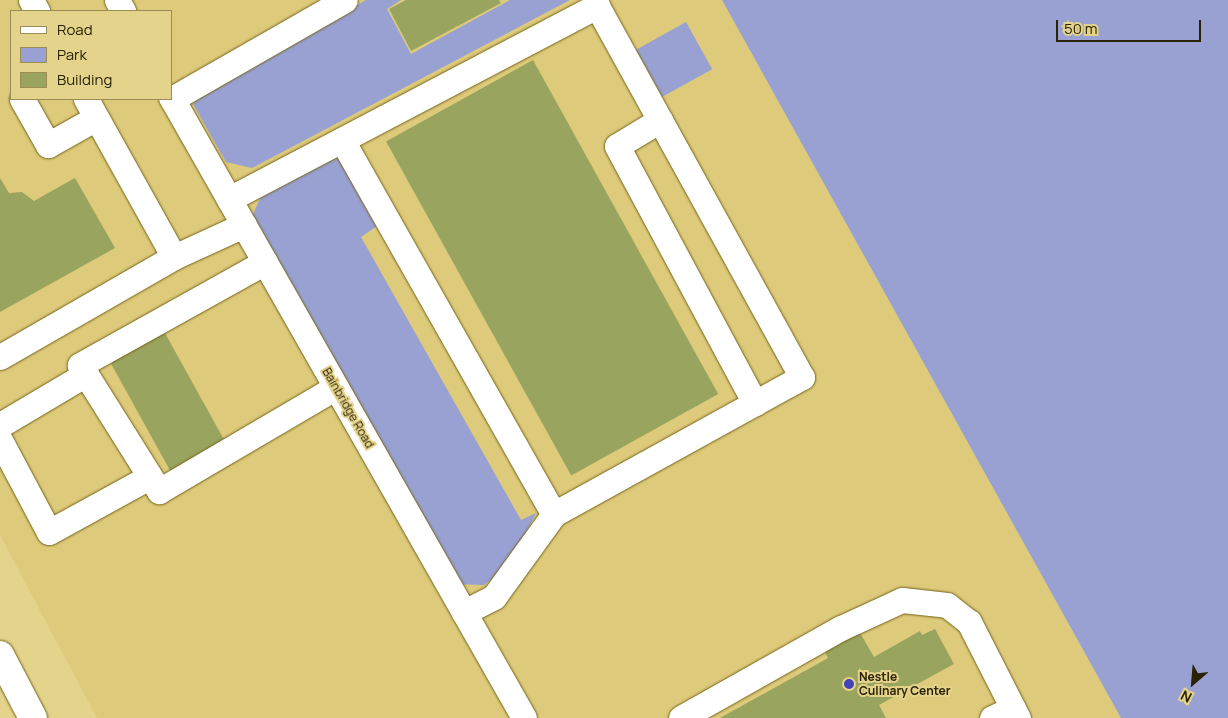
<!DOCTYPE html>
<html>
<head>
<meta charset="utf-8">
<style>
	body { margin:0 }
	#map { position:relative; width:1228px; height:718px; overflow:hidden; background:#e4d38b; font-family:Manrope,sans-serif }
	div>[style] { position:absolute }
	.built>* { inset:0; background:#ddca7a }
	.green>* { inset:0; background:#98a1d2; transform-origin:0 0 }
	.building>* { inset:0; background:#99a45f; transform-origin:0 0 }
	.roads { filter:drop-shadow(0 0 1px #746419) drop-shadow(0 0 1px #746419) }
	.minor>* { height:25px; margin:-12.5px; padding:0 12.5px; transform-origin:12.5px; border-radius:12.5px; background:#fff }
	.highway>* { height:28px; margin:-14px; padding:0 14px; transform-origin:14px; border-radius:14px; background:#fff }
	.dots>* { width:14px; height:14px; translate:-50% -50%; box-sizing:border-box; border:2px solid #e4d38b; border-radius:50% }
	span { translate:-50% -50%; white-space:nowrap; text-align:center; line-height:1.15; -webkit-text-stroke:4px #e4d38b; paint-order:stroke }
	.street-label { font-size:12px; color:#292204 }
	.poi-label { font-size:12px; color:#292204; font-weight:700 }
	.left { translate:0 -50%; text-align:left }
	.legend { position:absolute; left:10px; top:10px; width:162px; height:90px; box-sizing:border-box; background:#e4d38b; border:1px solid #998c55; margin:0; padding:6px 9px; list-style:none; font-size:15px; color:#292204 }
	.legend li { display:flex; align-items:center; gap:10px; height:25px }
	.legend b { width:25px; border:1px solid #998c55 }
	.north { position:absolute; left:1168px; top:658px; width:50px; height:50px; -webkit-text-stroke:4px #e4d38b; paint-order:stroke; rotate:207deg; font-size:14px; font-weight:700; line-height:20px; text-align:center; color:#292204 }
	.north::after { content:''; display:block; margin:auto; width:18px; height:22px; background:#292204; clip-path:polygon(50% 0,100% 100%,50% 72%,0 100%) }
	.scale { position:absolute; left:1056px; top:20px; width:145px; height:22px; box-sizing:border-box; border:2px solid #292204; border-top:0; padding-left:6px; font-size:15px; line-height:18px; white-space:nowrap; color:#292204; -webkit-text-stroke:4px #e4d38b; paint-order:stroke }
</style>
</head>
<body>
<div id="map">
	<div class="built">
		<div style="clip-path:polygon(evenodd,0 0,739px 0,1122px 718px,97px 718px,0 535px,0 0,11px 11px,171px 11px,171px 99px,11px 99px,11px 11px)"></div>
	</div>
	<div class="green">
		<div style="clip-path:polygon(366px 0,401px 0,387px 9px,411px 54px,510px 0,570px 0,252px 168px,226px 162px,193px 104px,203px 89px)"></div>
		<div style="clip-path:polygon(722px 0,1228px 0,1228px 718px,1121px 718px)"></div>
		<div style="left:686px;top:22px;width:54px;height:57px;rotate:61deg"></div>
		<div style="clip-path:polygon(325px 156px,344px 161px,377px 226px,361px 237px,521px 520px,536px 513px,509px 566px,484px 585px,447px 584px,246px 229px,266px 186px)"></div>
	</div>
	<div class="building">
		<div style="clip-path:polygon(406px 0,499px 0,501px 3px,411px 51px,389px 9px)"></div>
		<div style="left:533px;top:60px;width:382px;height:168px;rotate:61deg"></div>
		<div style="clip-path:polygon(0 178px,9px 193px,22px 192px,34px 201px,75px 178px,115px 248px,0 312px)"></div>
		<div style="left:161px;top:326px;width:135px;height:62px;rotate:61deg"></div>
		<div style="clip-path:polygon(935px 629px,954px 664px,879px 705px,886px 718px,720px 718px,828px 658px,823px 649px,859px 631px,874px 657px,920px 631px,922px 635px)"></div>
	</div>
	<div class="roads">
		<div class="minor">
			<div style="left:31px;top:0;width:13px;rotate:61deg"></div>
			<div style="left:117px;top:0;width:13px;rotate:61deg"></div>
			<div style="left:171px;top:97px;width:714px;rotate:60.38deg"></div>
			<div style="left:22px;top:99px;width:53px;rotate:60.5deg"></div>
			<div style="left:48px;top:145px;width:55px;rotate:-29.4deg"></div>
			<div style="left:86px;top:99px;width:181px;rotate:60.9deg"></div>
			<div style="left:172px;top:99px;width:199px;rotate:-29.8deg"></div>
			<div style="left:660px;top:120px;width:50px;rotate:148.8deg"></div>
			<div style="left:617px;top:146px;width:292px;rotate:61.8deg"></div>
			<div style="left:342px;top:140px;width:430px;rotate:60.5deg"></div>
			<div style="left:229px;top:199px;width:416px;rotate:-27.7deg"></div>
			<div style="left:597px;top:6px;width:424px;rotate:61.1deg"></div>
			<div style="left:802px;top:377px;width:283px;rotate:151.1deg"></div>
			<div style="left:554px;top:514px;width:102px;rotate:125.9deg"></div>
			<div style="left:494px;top:597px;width:34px;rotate:153deg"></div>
			<div style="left:265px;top:262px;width:212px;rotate:150.9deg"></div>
			<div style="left:80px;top:365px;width:149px;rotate:57.9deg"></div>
			<div style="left:159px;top:491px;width:205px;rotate:-30.4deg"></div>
			<div style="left:0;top:357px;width:201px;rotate:-29.9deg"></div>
			<div style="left:174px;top:257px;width:77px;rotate:-24.6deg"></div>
			<div style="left:0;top:425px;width:100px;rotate:-30.7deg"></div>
			<div style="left:0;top:440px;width:104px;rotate:62deg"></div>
			<div style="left:49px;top:532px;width:114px;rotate:-28.8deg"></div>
			<div style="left:681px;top:718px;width:184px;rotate:-29.4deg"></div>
			<div style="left:841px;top:628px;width:67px;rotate:-24.7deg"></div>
			<div style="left:902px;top:600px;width:45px;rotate:6.3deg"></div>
			<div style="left:947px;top:605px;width:28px;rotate:38deg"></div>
			<div style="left:969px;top:622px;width:108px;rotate:63deg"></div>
			<div style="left:992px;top:718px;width:23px;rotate:-25deg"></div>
		</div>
		<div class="highway">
			<div style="left:0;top:655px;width:71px;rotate:62.4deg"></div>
		</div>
	</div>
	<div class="dots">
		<div style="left:849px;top:684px;background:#4243b8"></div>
	</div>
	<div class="street-label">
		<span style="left:348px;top:408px;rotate:60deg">Bainbridge Road</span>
	</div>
	<div class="poi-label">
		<span class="left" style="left:859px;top:684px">Nestle<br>Culinary Center</span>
	</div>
	<ul class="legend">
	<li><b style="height:6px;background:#fff"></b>Road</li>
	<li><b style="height:14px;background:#98a1d2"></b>Park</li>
	<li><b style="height:14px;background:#99a45f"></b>Building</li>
	</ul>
	<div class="north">N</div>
	<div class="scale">50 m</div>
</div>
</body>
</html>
